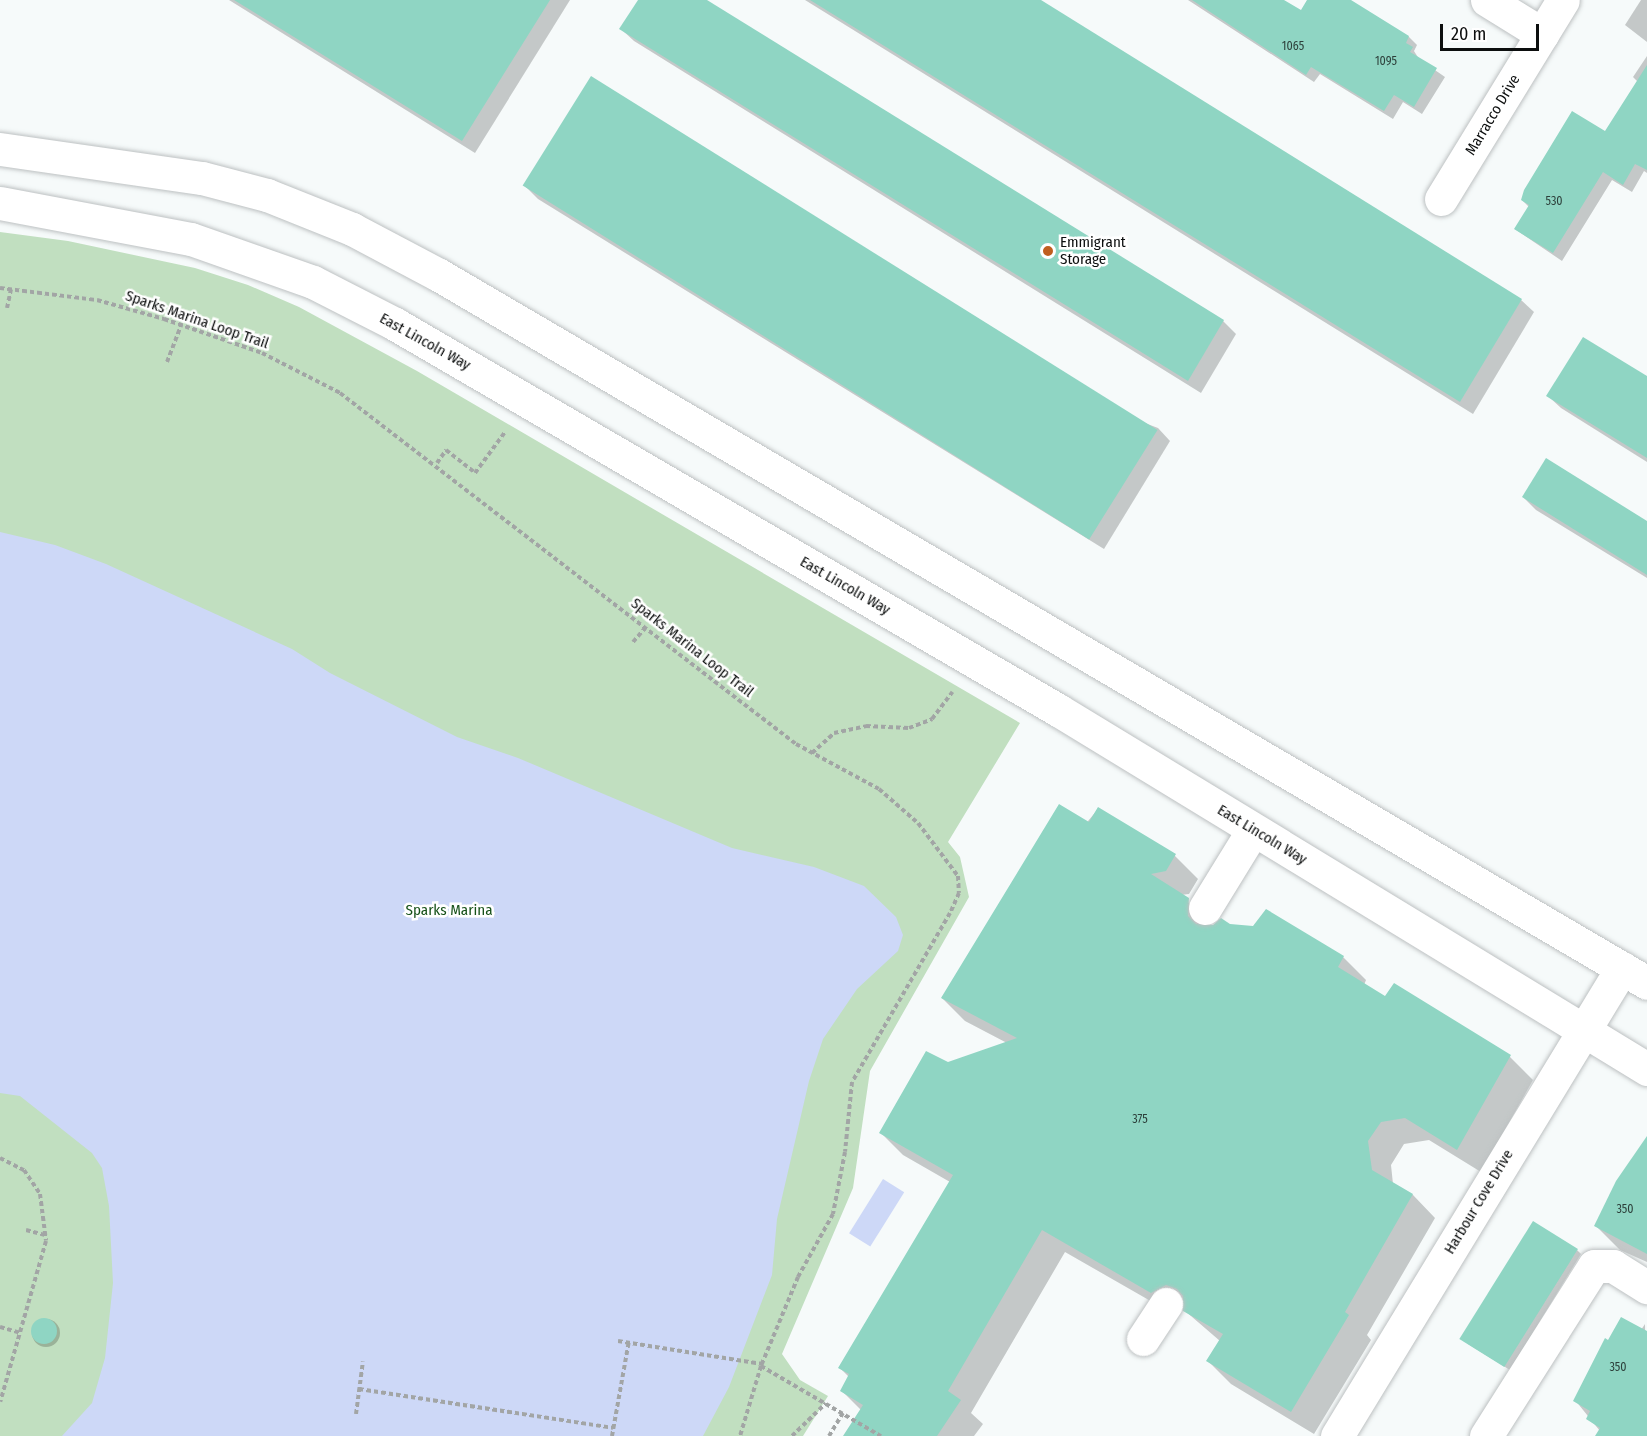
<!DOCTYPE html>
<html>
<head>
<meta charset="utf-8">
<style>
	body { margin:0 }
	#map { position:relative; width:1647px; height:1436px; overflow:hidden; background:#f6fafa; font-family:"Fira Sans Condensed",sans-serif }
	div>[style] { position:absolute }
	.green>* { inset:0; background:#c1dfc0 }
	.water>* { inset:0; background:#cdd8f7; transform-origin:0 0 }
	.shadow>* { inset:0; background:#0003 }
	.round { border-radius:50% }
	.building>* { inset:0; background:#8fd5c3; transform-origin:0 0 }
	.path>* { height:4px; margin-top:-2px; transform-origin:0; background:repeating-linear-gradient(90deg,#a2a5a5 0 4.5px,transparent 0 7.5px) }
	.roads { filter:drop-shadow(0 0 2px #bdc1c2) drop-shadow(0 0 2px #bdc1c2) }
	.minor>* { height:33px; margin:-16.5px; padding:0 16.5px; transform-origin:16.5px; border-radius:16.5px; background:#fff }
	.dots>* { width:16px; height:16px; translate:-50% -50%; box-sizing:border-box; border:3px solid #fff; border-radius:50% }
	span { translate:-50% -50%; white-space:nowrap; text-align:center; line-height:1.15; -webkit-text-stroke:5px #fff; paint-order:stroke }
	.number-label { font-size:12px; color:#2d403b }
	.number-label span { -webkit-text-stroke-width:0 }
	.street-label { font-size:15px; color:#0c0e0e }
	.poi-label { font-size:15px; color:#0c0e0e }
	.left { translate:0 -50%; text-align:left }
	.park-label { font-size:15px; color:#165119 }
	.scale { position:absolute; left:1440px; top:24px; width:99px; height:27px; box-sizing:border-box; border:3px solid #0c0e0e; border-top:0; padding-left:8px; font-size:18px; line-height:21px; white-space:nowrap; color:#0c0e0e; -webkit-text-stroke:4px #fff; paint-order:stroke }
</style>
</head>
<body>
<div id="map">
	<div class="green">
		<div style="clip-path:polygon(0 232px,68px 241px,195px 268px,248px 285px,299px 307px,417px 371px,1020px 723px,948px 842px,960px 857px,969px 897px,870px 1071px,853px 1188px,782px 1354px,800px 1380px,828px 1396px,803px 1436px,0 1436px)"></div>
	</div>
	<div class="water">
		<div style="clip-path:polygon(0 532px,55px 545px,106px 564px,292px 649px,330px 673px,457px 737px,518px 758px,732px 848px,814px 867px,864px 886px,896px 917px,903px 935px,898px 951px,857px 989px,823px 1039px,809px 1081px,777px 1219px,772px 1275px,729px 1387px,703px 1436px,62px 1436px,92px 1403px,105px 1358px,113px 1283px,109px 1206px,102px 1168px,92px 1153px,20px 1096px,0 1093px)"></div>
		<div style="left:883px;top:1179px;width:25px;height:64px;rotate:32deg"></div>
	</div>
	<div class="shadow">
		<div style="clip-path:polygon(229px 0,570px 0,475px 153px)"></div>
		<div style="clip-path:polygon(639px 0,704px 0,1223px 321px,1236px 334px,1201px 393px,634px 41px,621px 29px)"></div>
		<div style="clip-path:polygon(805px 0,1038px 0,1521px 300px,1534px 312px,1473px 414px)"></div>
		<div style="clip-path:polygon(1188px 0,1282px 0,1301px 13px,1309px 0,1349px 0,1409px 37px,1417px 45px,1414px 51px,1419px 59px,1445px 77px,1422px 114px,1403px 102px,1393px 119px,1320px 74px,1314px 82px)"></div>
		<div style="clip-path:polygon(1641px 0,1647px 0,1647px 42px,1625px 25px)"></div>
		<div style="clip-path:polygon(1647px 56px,1647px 173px,1644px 171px,1632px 192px,1612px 180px,1562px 261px,1515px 229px,1529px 207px,1522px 200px,1606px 133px,1638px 82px,1633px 77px)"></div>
		<div style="clip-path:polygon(525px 186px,1158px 428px,1170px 441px,1104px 549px,538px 199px)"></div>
		<div style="clip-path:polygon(1647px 378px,1647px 462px,1561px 408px,1548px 396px)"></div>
		<div style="clip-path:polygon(1523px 497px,1647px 523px,1647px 578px,1536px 510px)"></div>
		<div style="clip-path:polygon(1098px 809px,1175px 856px,1198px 879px,1189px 894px,1181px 895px,1211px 926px,1253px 927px,1266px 911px,1343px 957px,1366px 980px,1364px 985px,1385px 998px,1394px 985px,1510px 1057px,1533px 1080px,1481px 1172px,1429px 1140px,1404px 1144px,1391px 1165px,1393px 1184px,1413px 1195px,1435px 1218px,1367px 1335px,1371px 1340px,1314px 1434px,1231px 1384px,1208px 1361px,1220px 1341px,1184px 1310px,1175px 1315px,1065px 1252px,971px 1413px,983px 1424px,974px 1436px,845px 1436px,861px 1410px,842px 1391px,849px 1377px,840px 1368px,950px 1182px,903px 1155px,880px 1132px,948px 1064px,1007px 1043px,965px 1021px,942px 998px)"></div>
		<div style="clip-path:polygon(1647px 1145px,1647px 1262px,1620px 1250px,1596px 1226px)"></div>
		<div style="clip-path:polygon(1577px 1250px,1581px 1254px,1510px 1370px,1468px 1344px)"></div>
		<div class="round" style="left:32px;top:1319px;width:28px;height:28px"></div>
		<div style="clip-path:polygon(1645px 1324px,1647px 1436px,1604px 1436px,1575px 1400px,1609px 1342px,1641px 1330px)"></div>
	</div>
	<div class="building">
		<div style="clip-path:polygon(234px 0,550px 0,462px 141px)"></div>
		<div style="clip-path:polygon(638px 0,707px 0,1224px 320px,1188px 381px,619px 29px)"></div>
		<div style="clip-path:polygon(810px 0,1041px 0,1522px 299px,1460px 402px)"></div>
		<div style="clip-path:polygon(1192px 0,1284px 0,1301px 10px,1307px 0,1351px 0,1409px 36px,1406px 43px,1413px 47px,1410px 52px,1437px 68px,1414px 107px,1394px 95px,1384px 111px,1311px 67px,1306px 75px)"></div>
		<div style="clip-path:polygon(1647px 65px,1647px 170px,1635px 164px,1623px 185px,1603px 172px,1553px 253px,1514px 229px,1529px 205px,1521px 200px,1524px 190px,1572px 111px,1605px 131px)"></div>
		<div style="left:591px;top:76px;width:668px;height:129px;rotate:32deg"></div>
		<div style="clip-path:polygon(1583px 337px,1647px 376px,1647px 458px,1546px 396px)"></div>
		<div style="clip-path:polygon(1546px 458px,1647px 521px,1647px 575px,1522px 497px)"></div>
		<div style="clip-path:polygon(1059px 804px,1089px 822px,1098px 807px,1176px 854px,1166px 871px,1151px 874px,1189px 898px,1188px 916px,1196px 924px,1213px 925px,1221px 918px,1230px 924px,1253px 926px,1266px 909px,1344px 956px,1338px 967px,1385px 996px,1394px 983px,1511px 1055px,1457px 1150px,1405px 1118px,1381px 1122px,1368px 1141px,1372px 1170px,1413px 1194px,1345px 1312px,1349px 1315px,1291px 1412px,1206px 1361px,1223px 1334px,1183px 1311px,1183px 1296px,1177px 1289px,1166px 1285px,1151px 1293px,1042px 1230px,948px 1391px,961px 1400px,937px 1436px,843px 1436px,863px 1405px,840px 1391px,849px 1374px,838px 1368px,953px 1175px,879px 1133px,926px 1051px,948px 1062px,1017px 1038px,941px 998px)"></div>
		<div style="clip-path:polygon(1647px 1136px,1647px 1254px,1594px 1226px,1616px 1181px)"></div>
		<div style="left:1533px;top:1221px;width:53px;height:139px;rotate:32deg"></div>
		<div style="clip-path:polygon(1621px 1317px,1647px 1331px,1647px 1436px,1595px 1436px,1600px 1428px,1586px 1419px,1590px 1411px,1573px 1401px,1605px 1338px,1608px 1340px)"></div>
		<div class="round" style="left:31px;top:1318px;width:26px;height:26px"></div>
	</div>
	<div class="path">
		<div style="left:0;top:288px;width:98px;rotate:7.1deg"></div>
		<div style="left:97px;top:300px;width:70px;rotate:15.8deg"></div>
		<div style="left:164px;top:319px;width:104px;rotate:19.1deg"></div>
		<div style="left:262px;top:353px;width:88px;rotate:27.1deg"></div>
		<div style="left:340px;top:393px;width:575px;rotate:37.59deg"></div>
		<div style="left:796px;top:744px;width:94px;rotate:28.5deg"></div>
		<div style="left:879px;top:789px;width:52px;rotate:41.1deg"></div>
		<div style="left:918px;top:823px;width:66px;rotate:53deg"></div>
		<div style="left:958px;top:876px;width:17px;rotate:87deg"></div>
		<div style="left:959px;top:893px;width:22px;rotate:114deg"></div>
		<div style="left:950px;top:913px;width:195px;rotate:120.1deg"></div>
		<div style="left:852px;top:1082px;width:70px;rotate:95.7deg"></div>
		<div style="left:845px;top:1152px;width:63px;rotate:101deg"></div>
		<div style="left:833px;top:1214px;width:72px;rotate:119.1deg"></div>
		<div style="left:798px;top:1277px;width:96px;rotate:112.6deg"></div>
		<div style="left:761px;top:1366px;width:73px;rotate:106.7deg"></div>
		<div style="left:7px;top:308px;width:19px;rotate:-78deg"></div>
		<div style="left:167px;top:362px;width:40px;rotate:-69deg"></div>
		<div style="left:437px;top:463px;width:16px;rotate:-55deg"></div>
		<div style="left:446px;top:450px;width:37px;rotate:38deg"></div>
		<div style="left:475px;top:473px;width:51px;rotate:-53.8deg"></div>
		<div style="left:633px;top:642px;width:20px;rotate:-49deg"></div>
		<div style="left:812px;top:753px;width:30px;rotate:-42deg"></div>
		<div style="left:834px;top:733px;width:33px;rotate:-12deg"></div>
		<div style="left:866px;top:726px;width:43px;rotate:2.7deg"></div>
		<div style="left:909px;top:728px;width:25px;rotate:-21deg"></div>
		<div style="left:932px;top:719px;width:34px;rotate:-53deg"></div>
		<div style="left:0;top:1158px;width:27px;rotate:27deg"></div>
		<div style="left:24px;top:1170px;width:29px;rotate:56deg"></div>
		<div style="left:40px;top:1194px;width:47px;rotate:82.7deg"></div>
		<div style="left:46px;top:1241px;width:167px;rotate:105.9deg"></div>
		<div style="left:26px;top:1230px;width:20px;rotate:15deg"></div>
		<div style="left:0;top:1327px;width:22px;rotate:16deg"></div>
		<div style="left:618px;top:1341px;width:146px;rotate:9.1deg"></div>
		<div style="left:761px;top:1366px;width:139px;rotate:30.3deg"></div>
		<div style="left:359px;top:1389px;width:257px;rotate:8.7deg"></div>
		<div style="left:356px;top:1414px;width:53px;rotate:-82.5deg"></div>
		<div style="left:612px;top:1436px;width:97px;rotate:-79.9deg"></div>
		<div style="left:792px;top:1436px;width:47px;rotate:-44.1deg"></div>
		<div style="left:829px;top:1436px;width:27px;rotate:-59deg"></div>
	</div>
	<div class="roads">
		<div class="minor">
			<div style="left:1487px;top:0;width:65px;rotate:31.7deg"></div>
			<div style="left:0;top:149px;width:204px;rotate:8.2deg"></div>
			<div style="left:202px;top:178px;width:67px;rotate:14.7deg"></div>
			<div style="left:267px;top:195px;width:92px;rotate:21.8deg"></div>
			<div style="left:352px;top:229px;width:98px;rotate:27.9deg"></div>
			<div style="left:439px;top:275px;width:1400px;rotate:30.37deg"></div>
			<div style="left:1441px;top:199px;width:233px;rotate:-58.5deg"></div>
			<div style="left:0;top:203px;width:194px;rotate:10.7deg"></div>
			<div style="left:191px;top:239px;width:129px;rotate:19.4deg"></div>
			<div style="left:313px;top:282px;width:92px;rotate:27.1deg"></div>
			<div style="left:395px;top:324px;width:767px;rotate:30.21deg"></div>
			<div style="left:1058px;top:710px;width:690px;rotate:31.36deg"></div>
			<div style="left:1205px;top:908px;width:92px;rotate:-58.4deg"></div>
			<div style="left:1143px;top:1339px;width:42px;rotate:-56.7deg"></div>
			<div style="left:1337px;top:1436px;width:548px;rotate:-58.66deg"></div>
			<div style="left:1486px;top:1436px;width:201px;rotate:-57.6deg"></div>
			<div style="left:1594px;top:1266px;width:19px"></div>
			<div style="left:1613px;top:1266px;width:40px;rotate:32deg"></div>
		</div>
	</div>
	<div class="dots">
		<div style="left:1048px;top:251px;background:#c05e1f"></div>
	</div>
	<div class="number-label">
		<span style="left:1293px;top:47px">1065</span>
		<span style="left:1386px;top:62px">1095</span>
		<span style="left:1554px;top:202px">530</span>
		<span style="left:1140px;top:1120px">375</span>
		<span style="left:1625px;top:1210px">350</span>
		<span style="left:1618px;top:1368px">350</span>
	</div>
	<div class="street-label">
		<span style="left:1493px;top:115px;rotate:-59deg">Marracco Drive</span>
		<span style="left:197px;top:320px;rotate:19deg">Sparks Marina Loop Trail</span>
		<span style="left:425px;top:342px;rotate:29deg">East Lincoln Way</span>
		<span style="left:845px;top:586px;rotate:30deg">East Lincoln Way</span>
		<span style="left:692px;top:648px;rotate:38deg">Sparks Marina Loop Trail</span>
		<span style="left:1262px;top:835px;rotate:31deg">East Lincoln Way</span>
		<span style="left:1479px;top:1202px;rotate:-59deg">Harbour Cove Drive</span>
	</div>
	<div class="poi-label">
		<span class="left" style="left:1060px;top:251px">Emmigrant<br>Storage</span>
	</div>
	<div class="park-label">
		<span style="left:449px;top:911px">Sparks Marina</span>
	</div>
	<div class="scale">20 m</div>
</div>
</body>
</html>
